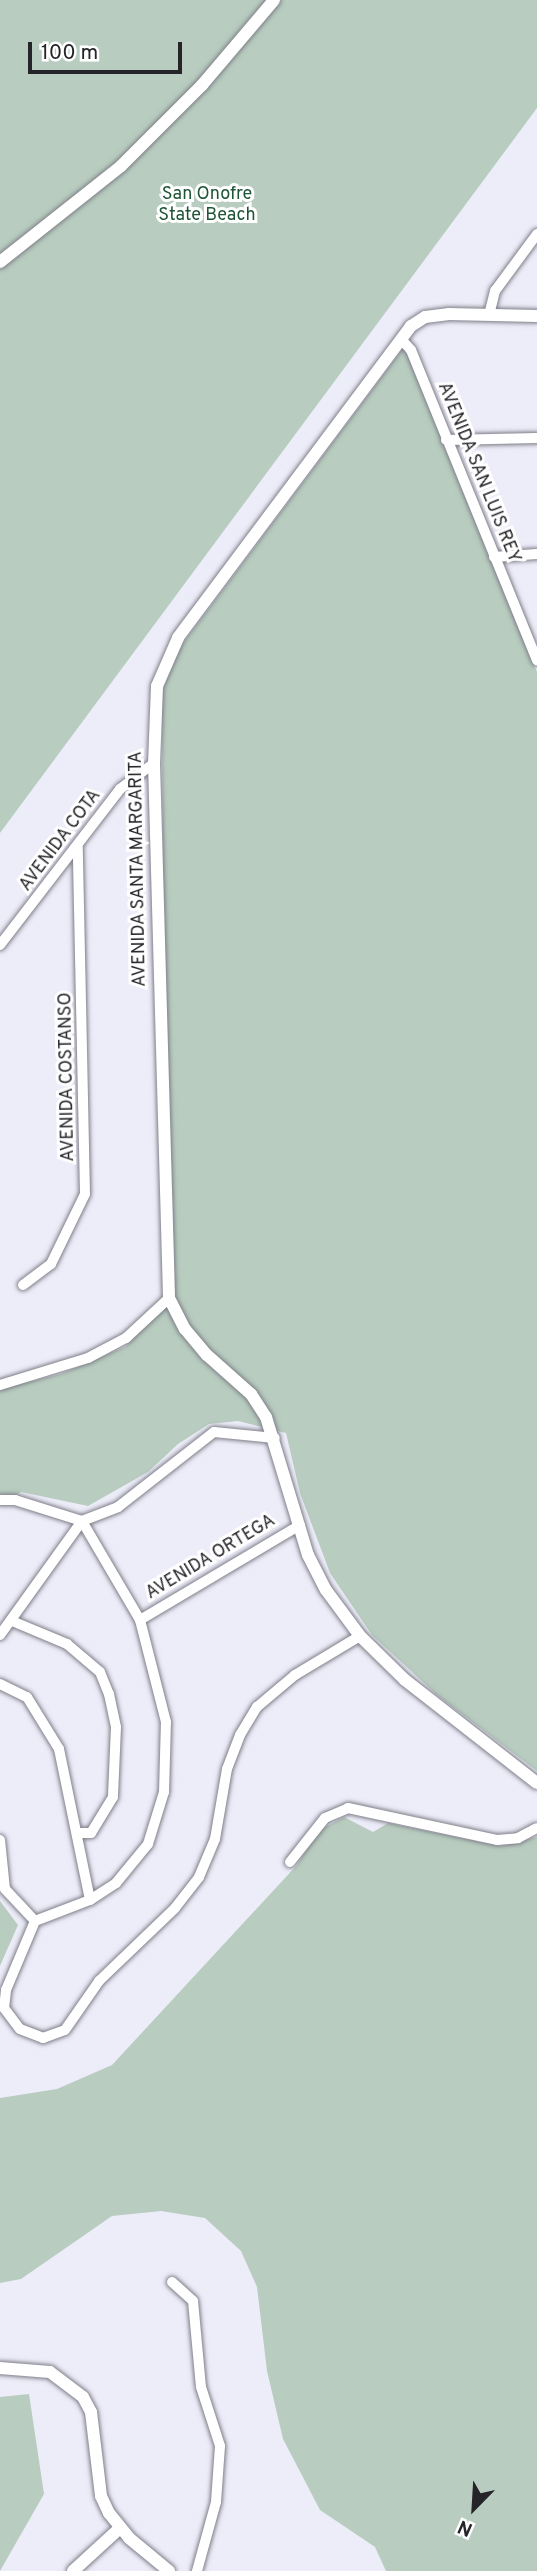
<!DOCTYPE html>
<html>
<head>
<meta charset="utf-8">
<style>
	body { margin:0 }
	#map { position:relative; width:537px; height:2571px; overflow:hidden; background:#ededf9; font-family:Overpass,sans-serif }
	div>[style] { position:absolute }
	.green>* { inset:0; background:#b8cdbf }
	.roads { filter:drop-shadow(0 0 2px #7f7f89) drop-shadow(0 0 2px #7f7f89) }
	.minor>* { height:10px; margin:-5px; padding:0 5px; transform-origin:5px; border-radius:5px; background:#fff }
	.tertiary>* { height:12px; margin:-6px; padding:0 6px; transform-origin:6px; border-radius:6px; background:#fff }
	span { translate:-50% -50%; white-space:nowrap; text-align:center; line-height:1.15; -webkit-text-stroke:6px #fff; paint-order:stroke }
	.park-label { font-size:18px; color:#1e5435 }
	.street-label { font-size:18px; color:#242429 }
	.north { position:absolute; left:439px; top:2473px; width:70px; height:70px; -webkit-text-stroke:5px #fff; paint-order:stroke; rotate:204deg; font-size:19px; font-weight:700; line-height:28px; text-align:center; color:#242429 }
	.north::after { content:''; display:block; margin:auto; width:24px; height:32px; background:#242429; clip-path:polygon(50% 0,100% 100%,50% 72%,0 100%) }
	.scale { position:absolute; left:28px; top:42px; width:154px; height:32px; box-sizing:border-box; border:4px solid #242429; border-top:0; padding-left:9px; font-size:21px; line-height:24px; white-space:nowrap; color:#242429; -webkit-text-stroke:5px #fff; paint-order:stroke }
</style>
</head>
<body>
<div id="map">
	<div class="green">
		<div style="clip-path:polygon(0 0,537px 0,537px 108px,0 833px)"></div>
		<div style="clip-path:polygon(404px 347px,537px 672px,537px 1771px,437px 1695px,372px 1635px,330px 1573px,300px 1493px,286px 1433px,238px 1421px,209px 1424px,178px 1444px,148px 1472px,88px 1506px,21px 1492px,15px 1496px,0 1494px,0 1389px,61px 1374px,125px 1347px,175px 1293px,163px 898px,162px 694px,169px 670px,178px 650px)"></div>
		<div style="clip-path:polygon(344px 1817px,373px 1832px,388px 1823px,500px 1846px,537px 1837px,537px 2571px,386px 2571px,375px 2547px,320px 2510px,283px 2439px,267px 2371px,257px 2287px,241px 2251px,205px 2218px,161px 2211px,112px 2216px,21px 2279px,0 2283px,0 2098px,57px 2089px,112px 2065px,297px 1865px,318px 1831px)"></div>
		<div style="clip-path:polygon(0 1901px,18px 1925px,0 1966px)"></div>
		<div style="clip-path:polygon(29px 2394px,44px 2494px,0 2571px,0 2397px)"></div>
	</div>
	<div class="roads">
		<div class="minor">
			<div style="left:489px;top:315px;width:25px;rotate:-76deg"></div>
			<div style="left:495px;top:291px;width:71px;rotate:-53.6deg"></div>
			<div style="left:401px;top:339px;width:15px;rotate:48deg"></div>
			<div style="left:411px;top:350px;width:335px;rotate:67.9deg"></div>
			<div style="left:446px;top:440px;width:91px;rotate:-1.3deg"></div>
			<div style="left:494px;top:557px;width:43px;rotate:-4deg"></div>
			<div style="left:0;top:945px;width:197px;rotate:-52.4deg"></div>
			<div style="left:120px;top:789px;width:43px;rotate:-37.4deg"></div>
			<div style="left:23px;top:1285px;width:35px;rotate:-37deg"></div>
			<div style="left:51px;top:1264px;width:78px;rotate:-64.1deg"></div>
			<div style="left:85px;top:1194px;width:348px;rotate:-91.2deg"></div>
			<div style="left:0;top:1385px;width:92px;rotate:-17.1deg"></div>
			<div style="left:88px;top:1358px;width:43px;rotate:-27.8deg"></div>
			<div style="left:126px;top:1338px;width:59px;rotate:-42.9deg"></div>
			<div style="left:0;top:1500px;width:15px"></div>
			<div style="left:15px;top:1500px;width:70px;rotate:17.4deg"></div>
			<div style="left:82px;top:1521px;width:39px;rotate:-21deg"></div>
			<div style="left:118px;top:1507px;width:122px;rotate:-38deg"></div>
			<div style="left:214px;top:1432px;width:61px;rotate:5.6deg"></div>
			<div style="left:140px;top:1620px;width:186px;rotate:-30.7deg"></div>
			<div style="left:12px;top:1621px;width:60px;rotate:22.7deg"></div>
			<div style="left:67px;top:1644px;width:43px;rotate:40.3deg"></div>
			<div style="left:100px;top:1672px;width:24px;rotate:68deg"></div>
			<div style="left:109px;top:1694px;width:34px;rotate:78deg"></div>
			<div style="left:116px;top:1727px;width:70px;rotate:92.5deg"></div>
			<div style="left:113px;top:1797px;width:42px;rotate:121.4deg"></div>
			<div style="left:91px;top:1833px;width:12px;rotate:180deg"></div>
			<div style="left:0;top:1635px;width:140px;rotate:-54.3deg"></div>
			<div style="left:0;top:1684px;width:30px;rotate:26deg"></div>
			<div style="left:27px;top:1697px;width:61px;rotate:58.4deg"></div>
			<div style="left:59px;top:1749px;width:154px;rotate:78.4deg"></div>
			<div style="left:0;top:1840px;width:49px;rotate:84.2deg"></div>
			<div style="left:290px;top:1862px;width:56px;rotate:-51.5deg"></div>
			<div style="left:325px;top:1818px;width:25px;rotate:-23deg"></div>
			<div style="left:348px;top:1808px;width:152px;rotate:12.1deg"></div>
			<div style="left:497px;top:1840px;width:21px;rotate:-5deg"></div>
			<div style="left:518px;top:1838px;width:21px;rotate:-28deg"></div>
			<div style="left:5px;top:1889px;width:44px;rotate:46.8deg"></div>
			<div style="left:35px;top:1921px;width:59px;rotate:-20.9deg"></div>
			<div style="left:90px;top:1900px;width:31px;rotate:-33deg"></div>
			<div style="left:116px;top:1883px;width:50px;rotate:-50.6deg"></div>
			<div style="left:148px;top:1844px;width:54px;rotate:-72.9deg"></div>
			<div style="left:164px;top:1792px;width:70px;rotate:-88.4deg"></div>
			<div style="left:166px;top:1722px;width:105px;rotate:-104.3deg"></div>
			<div style="left:140px;top:1620px;width:115px;rotate:-120.4deg"></div>
			<div style="left:35px;top:1921px;width:75px;rotate:112.8deg"></div>
			<div style="left:6px;top:1990px;width:18px;rotate:96deg"></div>
			<div style="left:4px;top:2008px;width:26px;rotate:53deg"></div>
			<div style="left:20px;top:2029px;width:25px;rotate:21deg"></div>
			<div style="left:43px;top:2038px;width:23px;rotate:-20deg"></div>
			<div style="left:65px;top:2030px;width:60px;rotate:-55.2deg"></div>
			<div style="left:99px;top:1981px;width:105px;rotate:-43.8deg"></div>
			<div style="left:175px;top:1908px;width:39px;rotate:-52deg"></div>
			<div style="left:199px;top:1877px;width:41px;rotate:-67.2deg"></div>
			<div style="left:215px;top:1839px;width:71px;rotate:-80.3deg"></div>
			<div style="left:227px;top:1769px;width:36px;rotate:-69deg"></div>
			<div style="left:240px;top:1735px;width:33px;rotate:-59deg"></div>
			<div style="left:257px;top:1707px;width:50px;rotate:-40.1deg"></div>
			<div style="left:295px;top:1675px;width:76px;rotate:-31deg"></div>
			<div style="left:172px;top:2282px;width:28px;rotate:42deg"></div>
			<div style="left:193px;top:2301px;width:86px;rotate:84.7deg"></div>
			<div style="left:201px;top:2387px;width:62px;rotate:72.1deg"></div>
			<div style="left:220px;top:2446px;width:56px;rotate:94.1deg"></div>
			<div style="left:216px;top:2502px;width:72px;rotate:105.4deg"></div>
		</div>
		<div class="tertiary">
			<div style="left:0;top:262px;width:154px;rotate:-38.4deg"></div>
			<div style="left:121px;top:166px;width:115px;rotate:-45deg"></div>
			<div style="left:202px;top:85px;width:111px;rotate:-49.7deg"></div>
			<div style="left:537px;top:316px;width:88px;rotate:-178.7deg"></div>
			<div style="left:449px;top:314px;width:24px;rotate:173deg"></div>
			<div style="left:425px;top:317px;width:17px;rotate:147deg"></div>
			<div style="left:411px;top:326px;width:389px;rotate:126.8deg"></div>
			<div style="left:178px;top:638px;width:52px;rotate:113.6deg"></div>
			<div style="left:157px;top:686px;width:77px;rotate:92.2deg"></div>
			<div style="left:154px;top:763px;width:535px;rotate:88.39deg"></div>
			<div style="left:169px;top:1298px;width:35px;rotate:63deg"></div>
			<div style="left:185px;top:1329px;width:34px;rotate:50deg"></div>
			<div style="left:207px;top:1355px;width:59px;rotate:41.6deg"></div>
			<div style="left:251px;top:1394px;width:27px;rotate:57deg"></div>
			<div style="left:266px;top:1417px;width:144px;rotate:73.1deg"></div>
			<div style="left:308px;top:1555px;width:39px;rotate:63deg"></div>
			<div style="left:326px;top:1590px;width:57px;rotate:53.5deg"></div>
			<div style="left:360px;top:1636px;width:63px;rotate:44.4deg"></div>
			<div style="left:405px;top:1680px;width:167px;rotate:38deg"></div>
			<div style="left:0;top:2368px;width:50px;rotate:4.6deg"></div>
			<div style="left:50px;top:2372px;width:41px;rotate:37.1deg"></div>
			<div style="left:83px;top:2397px;width:17px;rotate:62deg"></div>
			<div style="left:91px;top:2412px;width:85px;rotate:83.2deg"></div>
			<div style="left:101px;top:2496px;width:19px;rotate:65deg"></div>
			<div style="left:109px;top:2513px;width:32px;rotate:51deg"></div>
			<div style="left:129px;top:2538px;width:52px;rotate:39.5deg"></div>
			<div style="left:73px;top:2571px;width:64px;rotate:-42.5deg"></div>
		</div>
	</div>
	<div class="park-label">
		<span style="left:207px;top:206px">San Onofre<br>State Beach</span>
	</div>
	<div class="street-label">
		<span style="left:478px;top:473px;rotate:68deg">AVENIDA SAN LUIS REY</span>
		<span style="left:61px;top:841px;rotate:-53deg">AVENIDA COTA</span>
		<span style="left:139px;top:869px;rotate:-91deg">AVENIDA SANTA MARGARITA</span>
		<span style="left:68px;top:1077px;rotate:-91deg">AVENIDA COSTANSO</span>
		<span style="left:211px;top:1558px;rotate:-31deg">AVENIDA ORTEGA</span>
	</div>
	<div class="north">N</div>
	<div class="scale">100 m</div>
</div>
</body>
</html>
